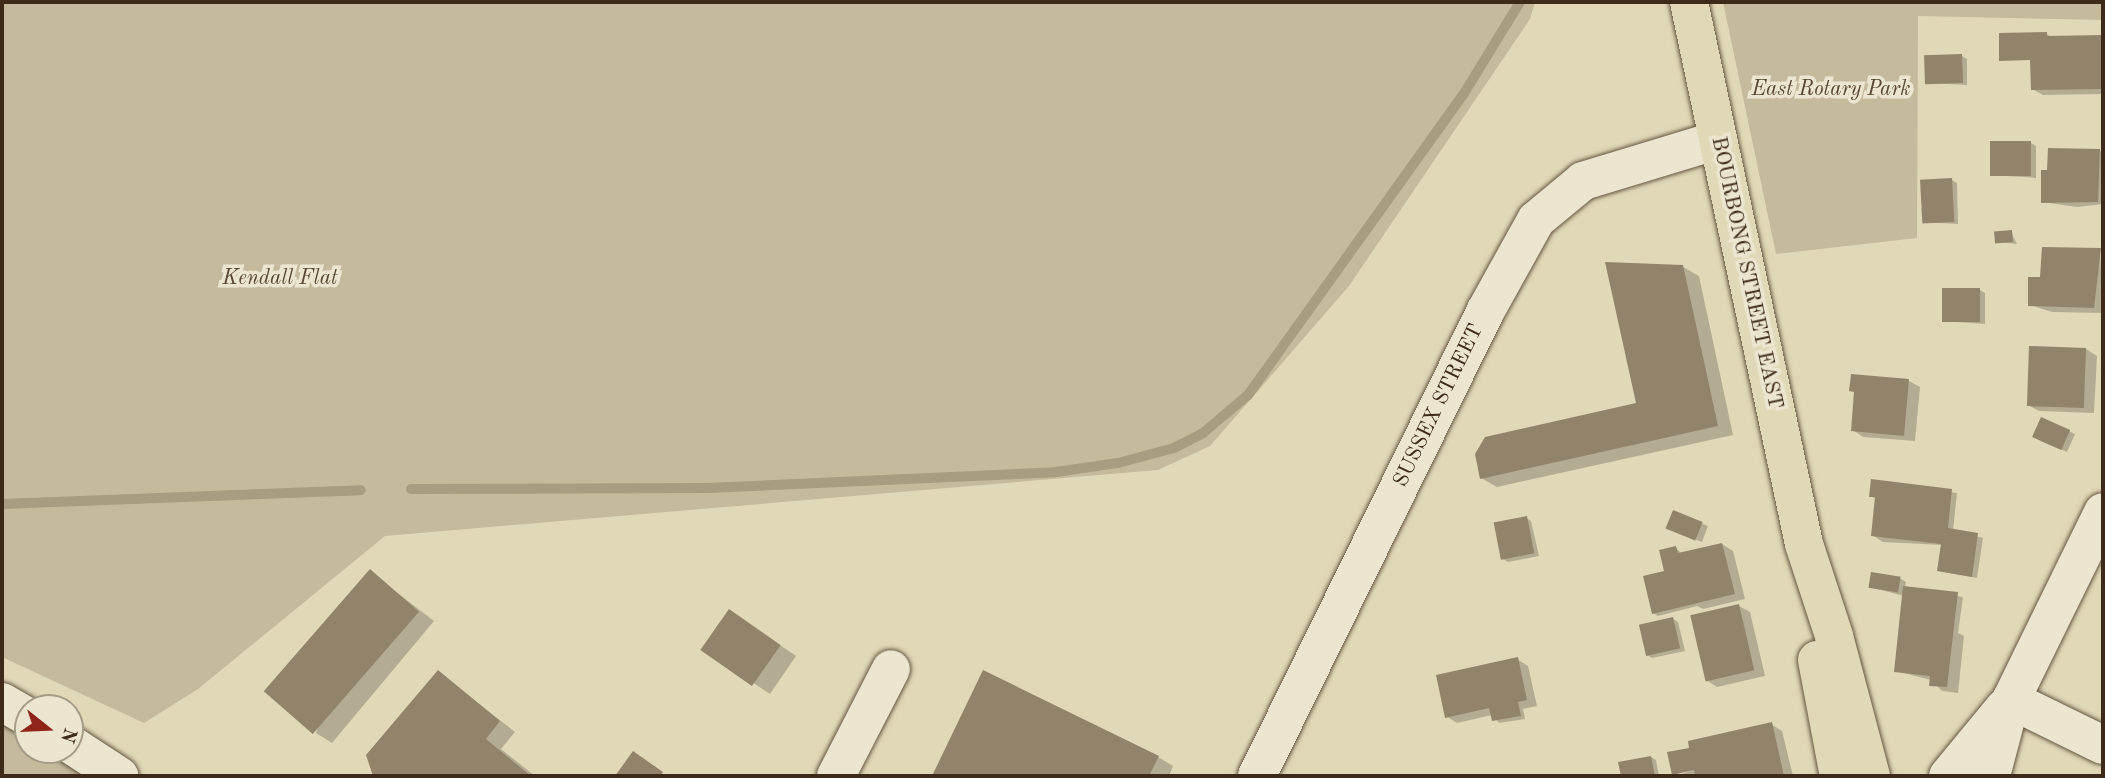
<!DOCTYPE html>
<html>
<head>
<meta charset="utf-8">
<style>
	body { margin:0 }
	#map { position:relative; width:2105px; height:778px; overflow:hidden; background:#e1d8b7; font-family:"Old Standard TT",serif }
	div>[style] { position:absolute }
	.green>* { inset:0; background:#c5ba9c }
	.shadow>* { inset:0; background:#0003 }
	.stream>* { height:10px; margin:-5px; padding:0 5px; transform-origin:5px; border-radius:5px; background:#a99d81 }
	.building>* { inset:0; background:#92846b; transform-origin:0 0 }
	.roads { filter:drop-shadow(0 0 2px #665640) drop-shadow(0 0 2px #665640) }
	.minor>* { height:38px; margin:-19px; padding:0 19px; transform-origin:19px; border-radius:19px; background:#ece6d0 }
	.major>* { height:38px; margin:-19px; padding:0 19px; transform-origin:19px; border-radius:19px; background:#e1d8b7 }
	span { translate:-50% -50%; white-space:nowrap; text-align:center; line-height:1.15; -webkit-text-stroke:7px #ece6d0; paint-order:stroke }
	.park-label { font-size:21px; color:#584732; font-style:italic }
	.street-label { font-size:21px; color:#3d2a18 }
	.frame { position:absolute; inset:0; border:4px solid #3d2a18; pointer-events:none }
	.north { position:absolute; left:14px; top:694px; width:70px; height:70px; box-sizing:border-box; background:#ece6d0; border:2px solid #a69b86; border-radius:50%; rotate:108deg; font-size:19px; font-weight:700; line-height:28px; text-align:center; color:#3d2a18 }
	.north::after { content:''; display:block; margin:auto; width:24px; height:32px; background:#8f2418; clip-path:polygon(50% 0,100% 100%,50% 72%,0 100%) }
</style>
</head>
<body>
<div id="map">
	<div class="green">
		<div style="clip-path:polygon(2px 2px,1535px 2px,1530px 19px,1349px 286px,1210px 446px,1158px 470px,385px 536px,198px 689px,144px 723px,2px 657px)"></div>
		<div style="clip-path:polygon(1723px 2px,2103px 2px,2103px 20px,1918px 16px,1917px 238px,1776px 254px)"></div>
		<div style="clip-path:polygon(2px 706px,28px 722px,28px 750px,70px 750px,114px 776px,2px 776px)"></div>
	</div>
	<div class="shadow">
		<div style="clip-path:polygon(2047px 34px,2052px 38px,2103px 36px,2103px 94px,2043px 95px,2032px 89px,2032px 60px,2001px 59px,2000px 35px)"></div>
		<div style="clip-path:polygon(1962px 56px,1967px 59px,1967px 85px,1927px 83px)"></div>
		<div style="clip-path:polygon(2031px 143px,2036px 146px,2036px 178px,1992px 175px)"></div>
		<div style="clip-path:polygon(2099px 150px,2103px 153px,2103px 204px,2077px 207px,2042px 202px)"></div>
		<div style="clip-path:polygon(1952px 180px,1957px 183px,1958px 224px,1923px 222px)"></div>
		<div style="clip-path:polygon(2011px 232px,2017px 244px,1996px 242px)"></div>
		<div style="clip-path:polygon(2100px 250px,2103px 313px,2052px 312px,2030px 305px)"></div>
		<div style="clip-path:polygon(1683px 267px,1699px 276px,1733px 435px,1497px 487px,1481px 478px,1638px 404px)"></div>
		<div style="clip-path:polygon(1980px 290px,1985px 293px,1985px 324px,1943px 321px)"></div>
		<div style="clip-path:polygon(2030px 348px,2086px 349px,2097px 356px,2094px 413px,2039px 411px,2028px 405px)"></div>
		<div style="clip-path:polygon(1909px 381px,1920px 387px,1915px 441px,1863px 437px,1853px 430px)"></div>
		<div style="clip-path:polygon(2042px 420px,2075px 434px,2067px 452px,2040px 441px)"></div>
		<div style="clip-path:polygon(1872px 481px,1957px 493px,1953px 531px,1983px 538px,1977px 578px,1939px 571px,1942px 545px,1883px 542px,1872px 535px,1877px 499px,1870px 496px)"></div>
		<div style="clip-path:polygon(1674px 512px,1708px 526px,1702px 542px,1673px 531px)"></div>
		<div style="clip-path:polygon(1526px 518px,1531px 521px,1539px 556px,1508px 562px,1503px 559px)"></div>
		<div style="clip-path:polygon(1722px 544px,1733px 551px,1745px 599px,1703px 609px,1697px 606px,1658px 616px,1653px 613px,1676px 548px,1682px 554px)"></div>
		<div style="clip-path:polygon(370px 572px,434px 621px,332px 743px,316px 733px)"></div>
		<div style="clip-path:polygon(1872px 574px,1901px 579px,1906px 582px,1905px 588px,1963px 597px,1958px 633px,1964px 636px,1958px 693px,1942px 691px,1931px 680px,1896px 671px,1904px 596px,1870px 587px)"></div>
		<div style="clip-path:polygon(1739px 606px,1750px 612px,1765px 676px,1717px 687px,1706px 680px)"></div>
		<div style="clip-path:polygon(1673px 619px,1678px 622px,1685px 651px,1652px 658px,1647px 655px)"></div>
		<div style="clip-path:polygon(745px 621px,796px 656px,770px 694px,703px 650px)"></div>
		<div style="clip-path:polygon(1517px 659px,1528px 666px,1537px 706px,1523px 709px,1525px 719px,1499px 723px,1492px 715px,1457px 723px,1446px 716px)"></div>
		<div style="clip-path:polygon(984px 672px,1158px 757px,1173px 766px,1169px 776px,933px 776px)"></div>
		<div style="clip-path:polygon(439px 673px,515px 732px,501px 749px,535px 776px,375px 776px,368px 755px)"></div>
		<div style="clip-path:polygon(1771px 724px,1782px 731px,1793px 776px,1677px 776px,1702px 766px,1673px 774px,1689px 749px)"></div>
		<div style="clip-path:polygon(1651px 757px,1656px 760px,1659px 776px,1622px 776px,1620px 763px)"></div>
	</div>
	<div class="stream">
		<div style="left:411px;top:489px;width:297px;rotate:-0.2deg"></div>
		<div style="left:708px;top:488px;width:348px;rotate:-2.6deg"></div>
		<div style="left:1056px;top:472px;width:63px;rotate:-8.3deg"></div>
		<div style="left:1118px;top:463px;width:58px;rotate:-15deg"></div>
		<div style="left:1174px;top:448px;width:33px;rotate:-27deg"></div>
		<div style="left:1203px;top:433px;width:59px;rotate:-40.2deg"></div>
		<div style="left:1248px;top:395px;width:369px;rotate:-54.4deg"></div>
		<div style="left:1463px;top:95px;width:109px;rotate:-58.5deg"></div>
		<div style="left:2px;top:504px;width:359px;rotate:-2.2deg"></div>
	</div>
	<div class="building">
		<div style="clip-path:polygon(2047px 32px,2047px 36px,2103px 35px,2103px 89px,2031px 90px,2030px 60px,1999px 61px,1999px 33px)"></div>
		<div style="left:1962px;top:54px;width:29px;height:38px;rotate:88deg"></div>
		<div style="left:1990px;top:141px;width:41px;height:35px"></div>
		<div style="clip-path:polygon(2048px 148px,2100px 149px,2098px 202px,2041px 203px,2041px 170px,2047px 170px)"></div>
		<div style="left:1952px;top:178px;width:44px;height:32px;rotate:87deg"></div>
		<div style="left:2012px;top:230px;width:12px;height:18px;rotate:85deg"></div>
		<div style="clip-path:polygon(2042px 247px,2101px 248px,2094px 308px,2028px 306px,2028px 277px,2040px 277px)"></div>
		<div style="clip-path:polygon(1605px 262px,1683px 265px,1718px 426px,1480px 479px,1475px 454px,1485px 437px,1636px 403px)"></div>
		<div style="left:1942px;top:288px;width:38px;height:34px"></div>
		<div style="left:2029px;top:346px;width:57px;height:60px;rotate:2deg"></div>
		<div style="clip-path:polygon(1851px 374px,1909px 379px,1904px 436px,1851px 431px,1854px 392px,1849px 391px)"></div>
		<div style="left:2041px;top:417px;width:32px;height:22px;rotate:24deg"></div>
		<div style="clip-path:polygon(1871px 479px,1952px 489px,1948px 528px,1978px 533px,1972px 577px,1937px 571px,1941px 544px,1871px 536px,1875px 497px,1869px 497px)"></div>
		<div style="left:1673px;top:510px;width:32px;height:20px;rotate:22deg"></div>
		<div style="left:1527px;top:516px;width:38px;height:34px;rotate:79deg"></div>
		<div style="clip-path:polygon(1722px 543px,1735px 594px,1652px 614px,1643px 576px,1664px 571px,1659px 550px,1676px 546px,1678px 553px)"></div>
		<div style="left:370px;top:569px;width:65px;height:162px;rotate:41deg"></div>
		<div style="left:1871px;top:572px;width:30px;height:16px;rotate:9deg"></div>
		<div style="clip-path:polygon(1903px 586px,1958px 592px,1947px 687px,1929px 686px,1930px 676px,1894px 672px)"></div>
		<div style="left:1739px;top:604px;width:68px;height:50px;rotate:77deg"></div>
		<div style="left:729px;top:609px;width:63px;height:50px;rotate:35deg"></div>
		<div style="left:1673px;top:617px;width:32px;height:35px;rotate:77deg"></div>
		<div style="clip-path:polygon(1518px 657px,1527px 700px,1518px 702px,1521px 716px,1492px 721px,1489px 708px,1445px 718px,1436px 675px)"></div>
		<div style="clip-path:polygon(438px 670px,500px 721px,486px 739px,531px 776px,373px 776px,366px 755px)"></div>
		<div style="clip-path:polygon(983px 670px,1159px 756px,1149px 776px,932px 776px)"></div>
		<div style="clip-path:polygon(1772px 722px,1784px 776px,1695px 776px,1694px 770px,1672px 775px,1667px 752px,1689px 748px,1688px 741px)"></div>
		<div style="clip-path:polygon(633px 751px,663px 772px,660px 776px,615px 776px)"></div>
		<div style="clip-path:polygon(1651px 756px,1655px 776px,1621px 776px,1618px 762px)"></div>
	</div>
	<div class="roads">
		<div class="minor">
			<div style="left:2011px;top:700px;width:102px;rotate:26.1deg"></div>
			<div style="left:2px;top:702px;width:30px;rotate:30deg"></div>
			<div style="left:70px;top:744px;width:59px;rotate:33.1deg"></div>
			<div style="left:836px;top:776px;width:120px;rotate:-62.8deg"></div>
			<div style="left:1257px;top:776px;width:517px;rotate:-63.83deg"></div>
			<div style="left:1485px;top:312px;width:105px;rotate:-61deg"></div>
			<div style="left:1536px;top:220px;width:61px;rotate:-39.7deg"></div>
			<div style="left:1583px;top:181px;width:141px;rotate:-16.9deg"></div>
			<div style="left:1948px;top:776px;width:89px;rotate:-50.4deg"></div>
			<div style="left:1991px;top:776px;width:79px;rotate:-75.3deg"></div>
			<div style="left:2011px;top:700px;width:209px;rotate:-63.9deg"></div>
		</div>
		<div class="major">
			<div style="left:1689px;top:2px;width:554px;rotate:78.02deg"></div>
			<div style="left:1804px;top:544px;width:97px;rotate:71.9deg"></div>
			<div style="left:1834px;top:636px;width:145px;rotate:75.2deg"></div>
			<div style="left:1817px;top:660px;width:118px;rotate:79.3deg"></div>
		</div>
	</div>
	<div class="park-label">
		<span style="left:1831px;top:90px">East Rotary Park</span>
		<span style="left:280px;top:279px">Kendall Flat</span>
	</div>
	<div class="street-label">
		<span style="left:1746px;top:273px;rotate:78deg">BOURBONG STREET EAST</span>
		<span style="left:1439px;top:406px;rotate:-64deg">SUSSEX STREET</span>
	</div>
	<div class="frame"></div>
	<div class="north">N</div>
</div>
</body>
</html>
